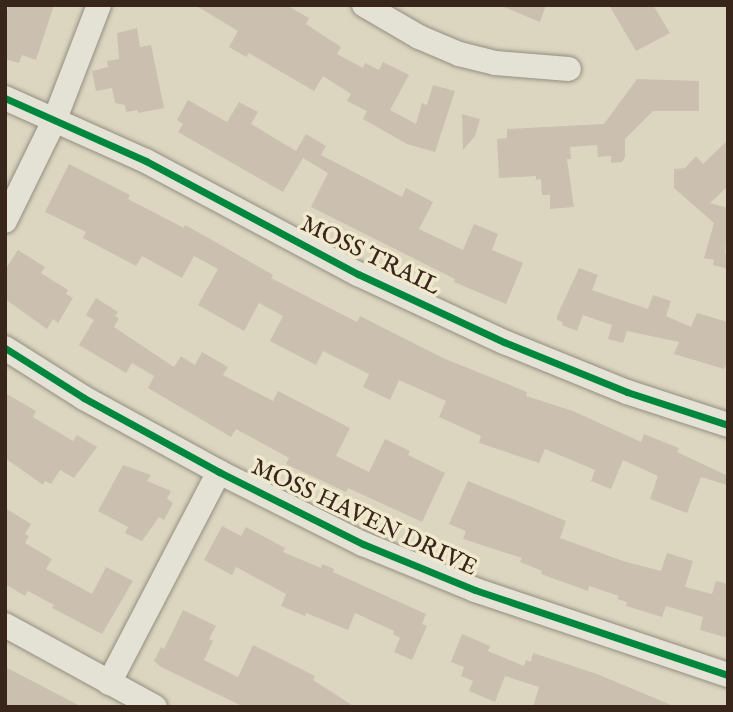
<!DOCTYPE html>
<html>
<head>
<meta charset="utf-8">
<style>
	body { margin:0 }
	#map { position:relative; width:733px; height:712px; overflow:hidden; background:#dcd6c0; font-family:"IM FELL English",serif }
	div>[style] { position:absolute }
	.building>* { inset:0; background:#cbbfaf }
	.roads { filter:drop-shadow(0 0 2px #948e80) drop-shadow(0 0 2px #948e80) }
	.minor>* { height:24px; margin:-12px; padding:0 12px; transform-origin:12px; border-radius:12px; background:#e4e1d5 }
	.cycleway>* { height:7px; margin:-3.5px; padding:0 3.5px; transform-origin:3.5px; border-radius:3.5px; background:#00873e }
	span { translate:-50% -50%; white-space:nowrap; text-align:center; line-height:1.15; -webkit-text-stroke:7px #f1e9ce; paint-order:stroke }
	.street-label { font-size:24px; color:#38261b }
	.frame { position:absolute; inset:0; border:7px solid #38261b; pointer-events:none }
</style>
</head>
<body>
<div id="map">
	<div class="building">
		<div style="clip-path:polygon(9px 5px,54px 5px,36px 60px,22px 55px,19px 63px,5px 59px,5px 17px)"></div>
		<div style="clip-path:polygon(195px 5px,286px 5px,309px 18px,306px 24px,341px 47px,337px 54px,363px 68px,365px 63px,379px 70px,383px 62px,409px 75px,390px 110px,416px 124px,422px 103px,427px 105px,433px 85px,455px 91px,435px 152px,407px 144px,363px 119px,367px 111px,347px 101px,351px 94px,323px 76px,314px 91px,249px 53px,246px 57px,229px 47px,238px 31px)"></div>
		<div style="clip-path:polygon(499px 5px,546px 5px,540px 22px)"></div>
		<div style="clip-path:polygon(609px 5px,653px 5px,670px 33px,636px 51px)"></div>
		<div style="clip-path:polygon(137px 28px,140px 47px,151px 45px,164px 108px,138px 113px,138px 110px,126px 112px,125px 105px,115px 103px,112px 88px,96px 91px,92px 71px,108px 67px,107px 61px,119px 59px,117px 33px)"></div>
		<div style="clip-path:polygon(637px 79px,699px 81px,699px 111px,653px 111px,625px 139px,625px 157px,622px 162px,611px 163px,611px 156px,598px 157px,597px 145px,570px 147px,571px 159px,567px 159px,574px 207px,550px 209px,550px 195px,542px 195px,541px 179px,536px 180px,536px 176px,499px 178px,497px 139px,507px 138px,507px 129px,604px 124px)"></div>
		<div style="clip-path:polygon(188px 100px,227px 122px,239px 102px,258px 112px,251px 124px,296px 151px,306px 134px,326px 146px,321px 155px,402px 197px,406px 188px,433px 202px,419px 229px,463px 250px,474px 224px,498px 234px,492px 250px,523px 263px,506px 304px,454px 282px,455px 279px,311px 207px,328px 173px,303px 158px,283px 192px,178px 132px,183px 124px,177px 120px)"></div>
		<div style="clip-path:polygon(462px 114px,480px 119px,475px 136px,463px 150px)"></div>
		<div style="clip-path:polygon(728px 140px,728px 186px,710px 203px,728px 208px,725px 254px,728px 255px,728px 269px,713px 265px,714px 260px,704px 258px,714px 223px,674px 188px,674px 169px,685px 168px,696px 156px,703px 164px)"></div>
		<div style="clip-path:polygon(69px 164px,130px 195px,128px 199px,184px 228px,185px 225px,205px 236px,273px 275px,271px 278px,357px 322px,360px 316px,443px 358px,527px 392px,526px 396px,573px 411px,641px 442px,644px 434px,679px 448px,677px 452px,728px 476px,727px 485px,701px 477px,687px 513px,650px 499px,658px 476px,623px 460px,611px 489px,591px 481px,595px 470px,545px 449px,539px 463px,479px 443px,481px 436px,439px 417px,446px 401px,399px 380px,390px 400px,363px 387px,369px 374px,323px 351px,316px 365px,270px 341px,283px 316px,259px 303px,244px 331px,198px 305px,218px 269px,194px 256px,182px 278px,142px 256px,136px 266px,83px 238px,86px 232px,45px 212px)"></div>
		<div style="clip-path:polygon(18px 250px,45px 267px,41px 273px,68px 290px,66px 294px,73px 298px,58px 323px,53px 319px,47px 329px,5px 299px,5px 270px)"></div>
		<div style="clip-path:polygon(579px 268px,598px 275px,592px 290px,648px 309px,653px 295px,671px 301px,666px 316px,691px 327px,697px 313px,728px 322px,728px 360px,724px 369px,674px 354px,679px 342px,627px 331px,623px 343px,608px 339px,612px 325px,583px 315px,577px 331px,562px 325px,563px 322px,557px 320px,557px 316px)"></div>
		<div style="clip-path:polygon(96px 298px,118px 312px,115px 316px,119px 318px,114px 327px,174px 367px,181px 356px,195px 365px,202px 352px,228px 367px,223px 375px,273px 401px,278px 391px,350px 428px,336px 456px,369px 472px,385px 439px,410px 451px,408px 455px,445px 473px,422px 522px,348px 488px,346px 492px,286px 464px,289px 458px,236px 429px,231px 437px,148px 388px,154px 376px,132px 363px,126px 373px,79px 345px,94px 320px,86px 315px)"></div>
		<div style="clip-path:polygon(5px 393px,36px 411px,33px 417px,73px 441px,77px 435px,97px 447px,74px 478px,60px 470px,51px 484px,45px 481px,43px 485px,5px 458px)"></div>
		<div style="clip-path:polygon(123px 465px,151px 475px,147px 481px,171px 491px,167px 499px,173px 503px,164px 520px,159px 517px,142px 541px,125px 533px,128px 527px,98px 511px)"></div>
		<div style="clip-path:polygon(468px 481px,566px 521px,560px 538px,623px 561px,661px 571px,667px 553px,693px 561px,685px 587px,712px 594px,716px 581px,728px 584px,728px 638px,700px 630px,703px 617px,666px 606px,662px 617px,626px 606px,627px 602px,617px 599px,619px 596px,589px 586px,588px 591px,541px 574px,542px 571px,520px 562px,522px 558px,463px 539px,466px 531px,449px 524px)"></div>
		<div style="clip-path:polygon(5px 508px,31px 524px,25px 534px,29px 536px,25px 543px,52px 559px,46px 569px,92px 594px,106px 567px,133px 581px,102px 634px,52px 608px,54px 605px,28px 591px,25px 596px,5px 584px)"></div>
		<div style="clip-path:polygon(222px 526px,241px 536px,246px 527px,285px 548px,283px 552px,321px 568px,322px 564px,334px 569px,333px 572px,426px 614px,422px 624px,427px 626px,412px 660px,394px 652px,400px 638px,393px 634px,394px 631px,355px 613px,348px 630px,306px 613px,305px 616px,281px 606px,286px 594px,236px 567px,232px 575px,204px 560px)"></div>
		<div style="clip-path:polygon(183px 610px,216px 626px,209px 639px,213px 641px,204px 660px,238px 677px,253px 645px,315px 676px,313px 680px,355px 707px,244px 707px,161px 667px,154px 661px,161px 647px,164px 649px)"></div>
		<div style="clip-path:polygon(462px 634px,490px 646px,488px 651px,524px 666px,526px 660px,531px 662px,533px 653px,597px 674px,676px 707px,533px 707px,539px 687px,505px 676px,495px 702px,469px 691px,473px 681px,461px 676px,464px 667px,451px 662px)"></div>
		<div style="clip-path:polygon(5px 667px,17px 673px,82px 707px,5px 707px)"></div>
	</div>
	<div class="roads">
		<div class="minor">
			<div style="left:364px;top:5px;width:64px;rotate:30.2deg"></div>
			<div style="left:419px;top:37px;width:43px;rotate:23deg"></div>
			<div style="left:459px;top:54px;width:37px;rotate:14deg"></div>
			<div style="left:495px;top:63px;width:74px;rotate:4.6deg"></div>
			<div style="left:5px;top:98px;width:154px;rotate:24.1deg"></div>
			<div style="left:146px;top:161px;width:240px;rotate:28.1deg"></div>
			<div style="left:358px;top:274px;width:161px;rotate:25deg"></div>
			<div style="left:504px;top:342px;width:133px;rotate:22.1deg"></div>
			<div style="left:627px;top:392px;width:106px;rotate:18.1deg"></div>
			<div style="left:5px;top:221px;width:114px;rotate:-63.9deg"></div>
			<div style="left:55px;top:119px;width:122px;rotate:-68.9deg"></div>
			<div style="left:5px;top:348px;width:93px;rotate:32.3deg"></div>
			<div style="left:84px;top:398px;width:154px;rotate:28.7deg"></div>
			<div style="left:219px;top:472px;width:161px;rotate:26.6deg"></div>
			<div style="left:363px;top:544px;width:121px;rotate:22.3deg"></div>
			<div style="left:475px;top:590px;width:267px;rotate:18.6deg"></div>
			<div style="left:5px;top:625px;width:171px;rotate:28.7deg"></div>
			<div style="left:109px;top:683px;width:238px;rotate:-62.5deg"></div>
		</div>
	</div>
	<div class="cycleway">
		<div style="left:5px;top:98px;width:154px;rotate:24.1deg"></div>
		<div style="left:146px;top:161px;width:240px;rotate:28.1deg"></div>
		<div style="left:358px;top:274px;width:161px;rotate:25deg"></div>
		<div style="left:504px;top:342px;width:133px;rotate:22.1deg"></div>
		<div style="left:627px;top:392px;width:106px;rotate:18.1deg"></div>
		<div style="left:5px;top:348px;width:93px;rotate:32.3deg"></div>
		<div style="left:84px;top:398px;width:154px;rotate:28.7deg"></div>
		<div style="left:219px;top:472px;width:161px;rotate:26.6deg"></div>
		<div style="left:363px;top:544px;width:121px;rotate:22.3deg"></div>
		<div style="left:475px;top:590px;width:267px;rotate:18.6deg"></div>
	</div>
	<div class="street-label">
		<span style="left:370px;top:256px;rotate:26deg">MOSS TRAIL</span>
		<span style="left:364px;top:518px;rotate:25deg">MOSS HAVEN DRIVE</span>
	</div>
	<div class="frame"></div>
</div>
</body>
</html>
